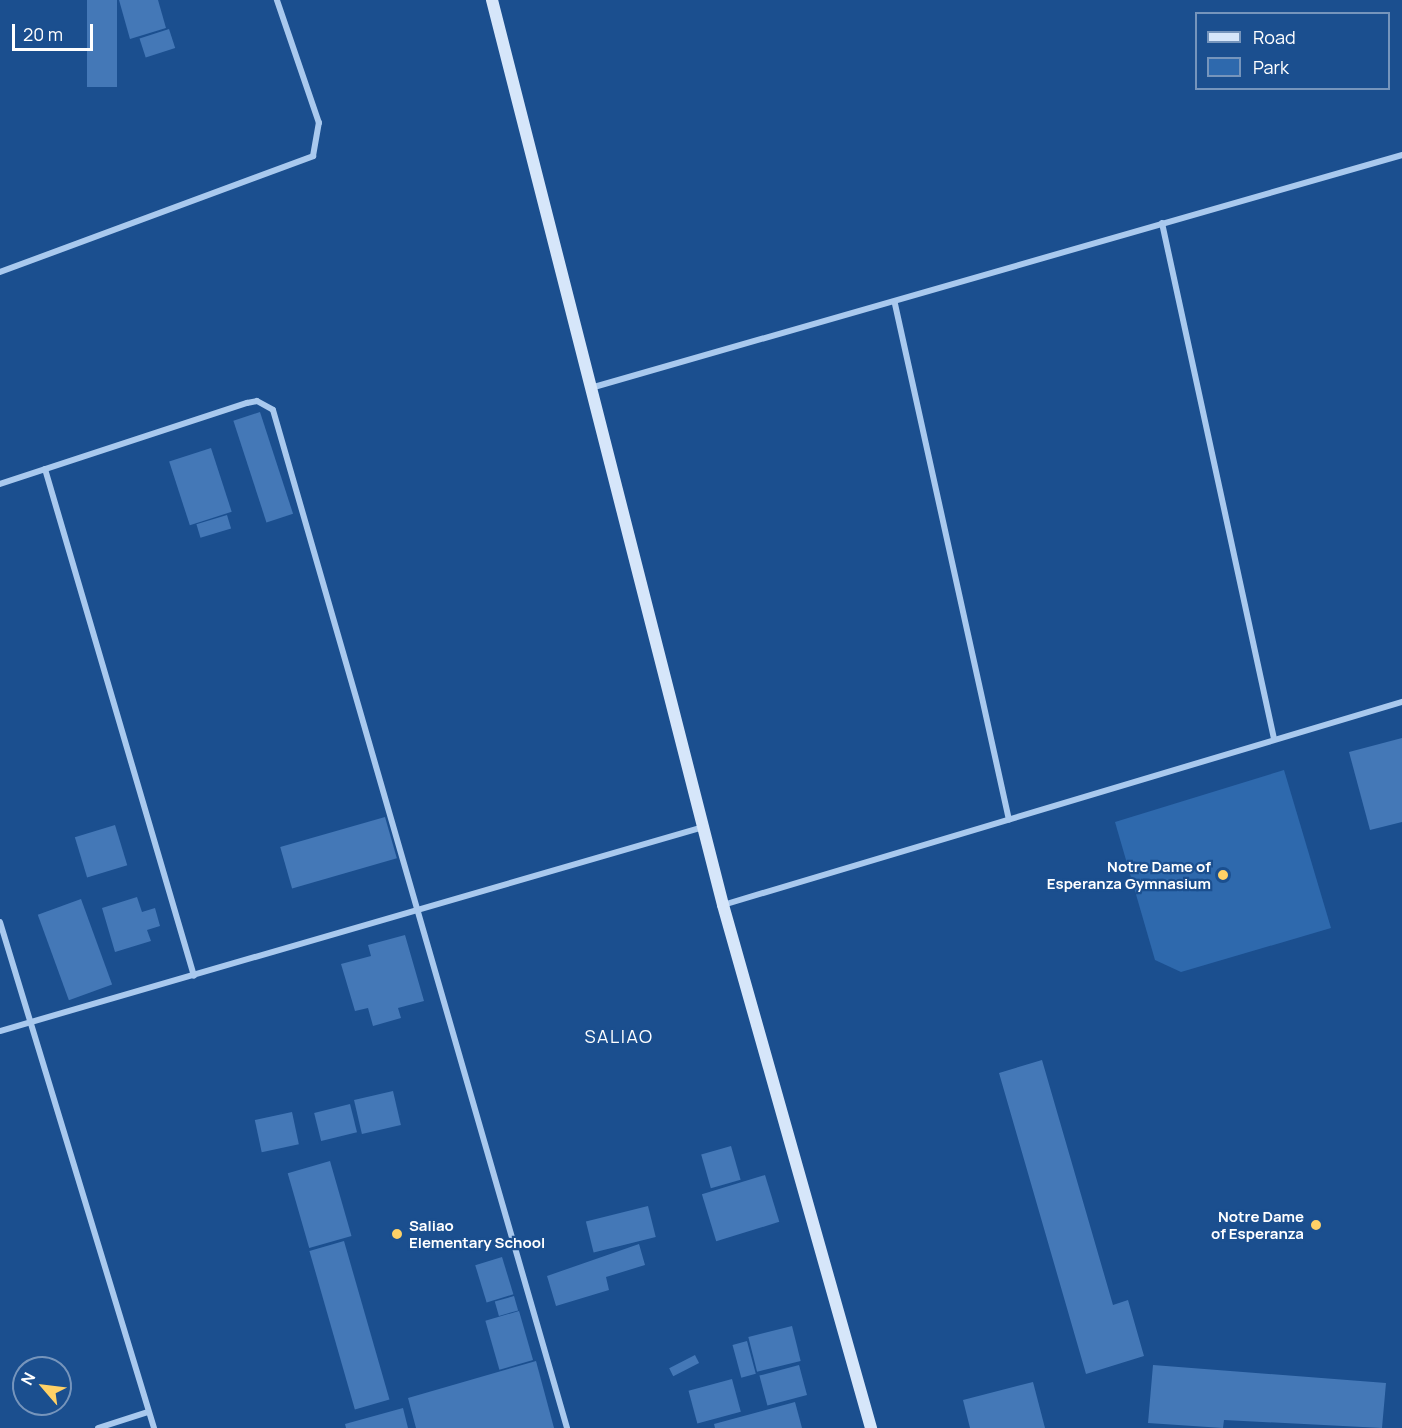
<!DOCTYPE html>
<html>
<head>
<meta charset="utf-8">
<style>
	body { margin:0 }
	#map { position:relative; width:1402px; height:1428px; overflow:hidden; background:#1b4f8f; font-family:Manrope,sans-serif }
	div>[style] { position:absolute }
	.green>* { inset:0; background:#2e69ad }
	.building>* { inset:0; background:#4478b7; transform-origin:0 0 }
	.street>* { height:6px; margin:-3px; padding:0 3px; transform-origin:3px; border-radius:3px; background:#a9c9ee }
	.secondary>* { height:12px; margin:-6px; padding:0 6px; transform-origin:6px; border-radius:6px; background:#d6e6fa }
	.dots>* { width:16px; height:16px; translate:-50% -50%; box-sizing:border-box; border:3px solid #1b4f8f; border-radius:50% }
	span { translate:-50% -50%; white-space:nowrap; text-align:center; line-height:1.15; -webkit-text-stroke:4.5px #1b4f8f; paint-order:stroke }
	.poi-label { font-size:15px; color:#fff; font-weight:700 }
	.right { translate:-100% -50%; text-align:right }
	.left { translate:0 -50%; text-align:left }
	.quarter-label { font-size:18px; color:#fff; letter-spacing:1.5px }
	.legend { position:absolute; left:1195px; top:12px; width:195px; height:78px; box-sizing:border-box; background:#1b4f8f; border:2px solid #7695bc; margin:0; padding:8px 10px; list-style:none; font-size:18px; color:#fff }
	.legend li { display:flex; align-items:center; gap:12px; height:30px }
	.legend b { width:30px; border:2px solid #7695bc }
	.north { position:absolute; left:12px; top:1356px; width:60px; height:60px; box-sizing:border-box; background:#1b4f8f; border:2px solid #7695bc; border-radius:50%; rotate:298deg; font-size:16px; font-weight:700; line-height:24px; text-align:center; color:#fff }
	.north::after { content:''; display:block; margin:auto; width:21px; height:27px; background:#ffd166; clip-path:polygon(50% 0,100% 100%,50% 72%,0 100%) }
	.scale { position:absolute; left:12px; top:24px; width:81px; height:27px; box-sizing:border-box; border:3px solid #fff; border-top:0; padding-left:8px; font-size:18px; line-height:21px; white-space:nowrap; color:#fff; -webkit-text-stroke:4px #1b4f8f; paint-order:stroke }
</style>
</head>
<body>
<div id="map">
	<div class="green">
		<div style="clip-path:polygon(1284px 770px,1331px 928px,1181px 972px,1155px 960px,1115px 822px)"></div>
	</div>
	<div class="building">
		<div style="left:87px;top:0;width:30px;height:87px"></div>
		<div style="clip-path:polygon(119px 0,158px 0,166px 28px,130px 39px)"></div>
		<div style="left:169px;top:29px;width:20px;height:31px;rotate:72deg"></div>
		<div style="left:260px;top:412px;width:107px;height:28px;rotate:72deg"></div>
		<div style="left:211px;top:448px;width:67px;height:44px;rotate:72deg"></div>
		<div style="left:227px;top:515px;width:14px;height:32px;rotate:73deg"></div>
		<div style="clip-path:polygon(1402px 738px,1402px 822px,1370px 830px,1349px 752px)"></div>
		<div style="left:385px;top:817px;width:43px;height:109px;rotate:74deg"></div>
		<div style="left:115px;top:825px;width:42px;height:42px;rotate:73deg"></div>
		<div style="clip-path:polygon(137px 897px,142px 912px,155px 908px,160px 926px,147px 930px,151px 941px,115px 952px,102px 908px)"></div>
		<div style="left:81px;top:899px;width:91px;height:46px;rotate:70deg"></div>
		<div style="clip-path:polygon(405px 935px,424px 1001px,398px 1008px,401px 1018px,373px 1026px,368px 1008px,355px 1011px,341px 964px,371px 956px,368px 945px)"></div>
		<div style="clip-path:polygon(1042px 1060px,1113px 1305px,1128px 1300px,1144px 1356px,1086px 1374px,999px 1073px)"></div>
		<div style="left:393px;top:1091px;width:35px;height:40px;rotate:77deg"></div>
		<div style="left:350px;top:1104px;width:29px;height:37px;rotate:76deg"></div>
		<div style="left:292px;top:1112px;width:33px;height:38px;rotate:78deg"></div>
		<div style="left:731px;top:1146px;width:35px;height:31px;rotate:74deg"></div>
		<div style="left:330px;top:1161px;width:78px;height:44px;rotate:74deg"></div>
		<div style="left:765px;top:1175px;width:49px;height:66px;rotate:73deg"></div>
		<div style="left:648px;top:1206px;width:32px;height:64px;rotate:76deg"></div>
		<div style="left:344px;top:1241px;width:165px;height:36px;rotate:74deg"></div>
		<div style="clip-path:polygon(639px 1244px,645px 1265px,606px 1277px,609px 1290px,556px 1306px,547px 1276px)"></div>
		<div style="left:502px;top:1257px;width:39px;height:28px;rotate:73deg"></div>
		<div style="left:514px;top:1296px;width:15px;height:20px;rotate:74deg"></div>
		<div style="left:519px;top:1311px;width:51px;height:35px;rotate:74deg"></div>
		<div style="left:792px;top:1326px;width:36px;height:45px;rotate:76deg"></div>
		<div style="left:747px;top:1341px;width:34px;height:15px;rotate:75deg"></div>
		<div style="left:695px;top:1355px;width:9px;height:29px;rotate:63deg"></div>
		<div style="clip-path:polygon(536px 1361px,554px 1428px,416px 1428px,408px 1398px)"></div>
		<div style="left:799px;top:1365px;width:31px;height:41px;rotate:75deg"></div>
		<div style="clip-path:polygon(1153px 1365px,1386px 1383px,1382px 1428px,1224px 1420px,1223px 1428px,1148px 1423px)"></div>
		<div style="left:732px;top:1379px;width:34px;height:45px;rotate:75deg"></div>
		<div style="clip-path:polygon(1033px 1382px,1045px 1428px,970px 1428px,963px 1400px)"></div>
		<div style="clip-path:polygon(795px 1402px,802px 1428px,715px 1428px,714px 1424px)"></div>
		<div style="clip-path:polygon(403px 1408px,408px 1428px,346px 1428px,345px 1424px)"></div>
	</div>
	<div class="street">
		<div style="left:1162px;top:223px;width:528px;rotate:77.75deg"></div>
		<div style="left:0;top:272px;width:334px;rotate:-20.3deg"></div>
		<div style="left:313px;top:156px;width:34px;rotate:-80deg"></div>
		<div style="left:319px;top:123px;width:130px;rotate:-108.9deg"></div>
		<div style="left:895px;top:304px;width:528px;rotate:77.54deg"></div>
		<div style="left:594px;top:387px;width:841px;rotate:-16.02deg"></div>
		<div style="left:45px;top:469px;width:528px;rotate:73.62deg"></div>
		<div style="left:0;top:484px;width:260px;rotate:-18.2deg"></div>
		<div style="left:247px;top:403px;width:10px;rotate:-11deg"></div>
		<div style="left:257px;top:401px;width:18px;rotate:29deg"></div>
		<div style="left:273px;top:410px;width:1060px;rotate:73.89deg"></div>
		<div style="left:723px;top:905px;width:709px;rotate:-16.65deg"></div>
		<div style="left:0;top:922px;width:529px;rotate:73.07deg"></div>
		<div style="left:0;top:1031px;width:732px;rotate:-16.18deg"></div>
		<div style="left:98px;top:1428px;width:52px;rotate:-17.7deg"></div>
	</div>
	<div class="secondary">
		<div style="left:492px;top:0;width:934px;rotate:75.68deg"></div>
		<div style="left:723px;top:905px;width:544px;rotate:74.2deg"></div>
	</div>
	<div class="dots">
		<div style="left:1223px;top:875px;background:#ffd166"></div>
		<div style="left:1316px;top:1225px;background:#ffd166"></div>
		<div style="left:397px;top:1234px;background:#ffd166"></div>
	</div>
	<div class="poi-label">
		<span class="right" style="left:1211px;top:875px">Notre Dame of<br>Esperanza Gymnasium</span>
		<span class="right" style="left:1304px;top:1225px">Notre Dame<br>of Esperanza</span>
		<span class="left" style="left:409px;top:1234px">Saliao<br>Elementary School</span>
	</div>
	<div class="quarter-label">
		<span style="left:619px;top:1036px">SALIAO</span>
	</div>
	<ul class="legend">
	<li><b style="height:8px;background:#d6e6fa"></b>Road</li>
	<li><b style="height:16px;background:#2e69ad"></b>Park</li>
	</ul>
	<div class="north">N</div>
	<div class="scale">20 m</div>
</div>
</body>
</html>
